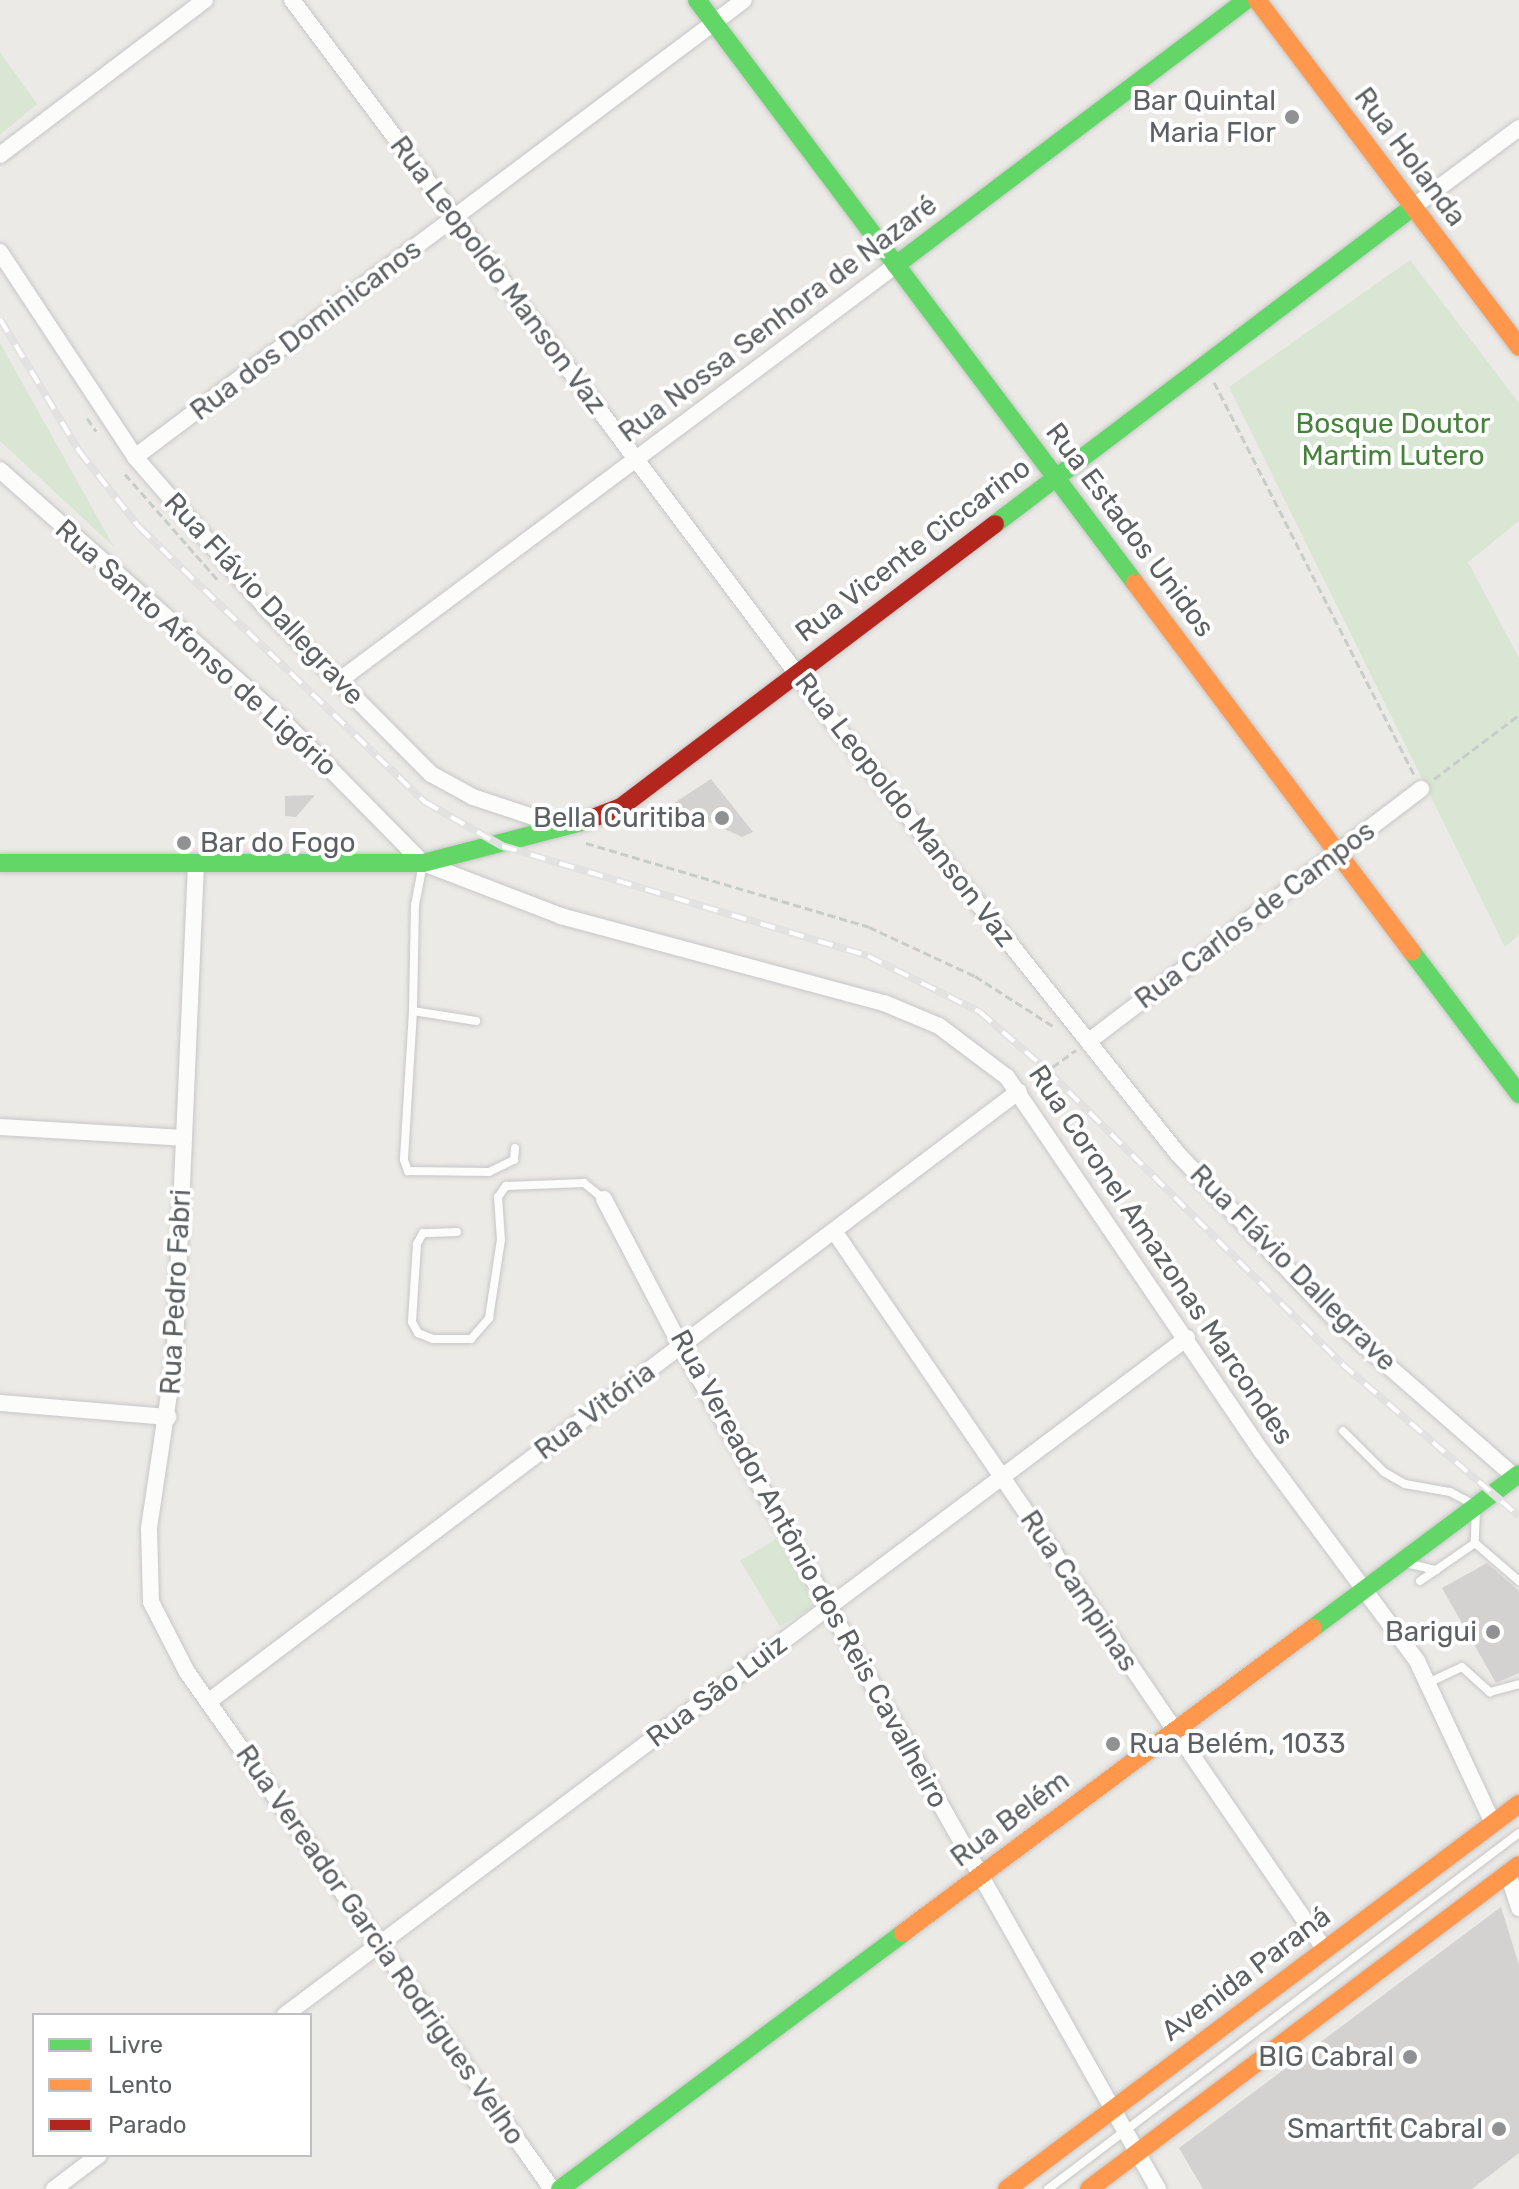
<!DOCTYPE html>
<html>
<head>
<meta charset="utf-8">
<style>
	body { margin:0 }
	#map { position:relative; width:1519px; height:2189px; overflow:hidden; background:#eceae7; font-family:Rubik,sans-serif }
	div>[style] { position:absolute }
	.green>* { inset:0; background:#d9e6d3; transform-origin:0 0 }
	.building>* { inset:0; background:#d4d2d0 }
	.path>* { height:3px; margin-top:-1.5px; transform-origin:0; background:repeating-linear-gradient(90deg,#c8cdc9 0 8px,transparent 0 12px) }
	.roads { filter:drop-shadow(0 0 2px #c6c7c6) drop-shadow(0 0 2px #c6c7c6) }
	.lane>* { height:8px; margin:-4px; padding:0 4px; transform-origin:4px; border-radius:4px; background:#fcfcfb }
	.street>* { height:16px; margin:-8px; padding:0 8px; transform-origin:8px; border-radius:8px; background:#fcfcfb }
	.fast>* { height:18px; margin:-9px; padding:0 9px; transform-origin:9px; border-radius:9px; background:#63d668 }
	.slow>* { height:18px; margin:-9px; padding:0 9px; transform-origin:9px; border-radius:9px; background:#ff974d }
	.jam>* { height:18px; margin:-9px; padding:0 9px; transform-origin:9px; border-radius:9px; background:#b3261e }
	.rail>* { height:8px; margin-top:-4px; transform-origin:0; background:repeating-linear-gradient(90deg,#fff 0 15px,#e2e2e1 0 30px); box-sizing:border-box; border-block:2px solid #e2e2e1 }
	.dots>* { width:22px; height:22px; translate:-50% -50%; box-sizing:border-box; border:4px solid #fff; border-radius:50% }
	span { translate:-50% -50%; white-space:nowrap; text-align:center; line-height:1.15; -webkit-text-stroke:8px #fff; paint-order:stroke }
	.poi-label { font-size:28px; color:#5d6164 }
	.right { translate:-100% -50%; text-align:right }
	.left { translate:0 -50%; text-align:left }
	.street-label { font-size:28px; color:#5d6164 }
	.park-label { font-size:28px; color:#47823d }
	.legend { position:absolute; left:32px; top:2013px; width:280px; height:144px; box-sizing:border-box; background:#fff; border:2px solid #bec0c1; margin:0; padding:10px 14px; list-style:none; font-size:24px; color:#5d6164 }
	.legend li { display:flex; align-items:center; gap:16px; height:40px }
	.legend b { width:40px; border:2px solid #bec0c1 }
</style>
</head>
<body>
<div id="map">
	<div class="green">
		<div style="clip-path:polygon(0 52px,37px 104px,0 135px)"></div>
		<div style="clip-path:polygon(1410px 260px,1519px 403px,1519px 521px,1468px 562px,1519px 658px,1519px 935px,1505px 947px,1229px 387px)"></div>
		<div style="clip-path:polygon(0 343px,114px 547px,0 441px)"></div>
		<div style="left:776px;top:1539px;width:77px;height:42px;rotate:59deg"></div>
	</div>
	<div class="building">
		<div style="clip-path:polygon(711px 779px,753px 832px,742px 837px,671px 805px)"></div>
		<div style="clip-path:polygon(315px 795px,296px 817px,285px 816px,285px 796px)"></div>
		<div style="clip-path:polygon(1487px 1563px,1519px 1591px,1519px 1673px,1496px 1683px,1442px 1588px)"></div>
		<div style="clip-path:polygon(1501px 1907px,1519px 1965px,1519px 2153px,1472px 2189px,1203px 2189px,1179px 2148px)"></div>
	</div>
	<div class="path">
		<div style="left:1214px;top:382px;width:440px;rotate:63deg"></div>
		<div style="left:87px;top:418px;width:16px;rotate:55deg"></div>
		<div style="left:125px;top:474px;width:140px;rotate:48.8deg"></div>
		<div style="left:1434px;top:779px;width:106px;rotate:-37deg"></div>
		<div style="left:586px;top:843px;width:295px;rotate:16.5deg"></div>
		<div style="left:869px;top:927px;width:117px;rotate:24.8deg"></div>
		<div style="left:975px;top:976px;width:93px;rotate:32.7deg"></div>
		<div style="left:1033px;top:1081px;width:53px;rotate:-35.8deg"></div>
	</div>
	<div class="roads">
		<div class="lane">
			<div style="left:423px;top:864px;width:42px;rotate:101deg"></div>
			<div style="left:415px;top:905px;width:106px;rotate:91.1deg"></div>
			<div style="left:413px;top:1011px;width:64px;rotate:9deg"></div>
			<div style="left:413px;top:1011px;width:149px;rotate:93.5deg"></div>
			<div style="left:404px;top:1160px;width:12px;rotate:70deg"></div>
			<div style="left:408px;top:1171px;width:81px;rotate:0.7deg"></div>
			<div style="left:489px;top:1172px;width:28px;rotate:-26deg"></div>
			<div style="left:514px;top:1160px;width:12px;rotate:-85deg"></div>
			<div style="left:457px;top:1232px;width:34px;rotate:178deg"></div>
			<div style="left:423px;top:1233px;width:13px;rotate:119deg"></div>
			<div style="left:417px;top:1244px;width:78px;rotate:93.7deg"></div>
			<div style="left:412px;top:1322px;width:13px;rotate:61deg"></div>
			<div style="left:418px;top:1333px;width:16px;rotate:22deg"></div>
			<div style="left:433px;top:1339px;width:38px"></div>
			<div style="left:471px;top:1339px;width:28px;rotate:-49deg"></div>
			<div style="left:489px;top:1318px;width:79px;rotate:-81.3deg"></div>
			<div style="left:501px;top:1240px;width:43px;rotate:-94deg"></div>
			<div style="left:498px;top:1197px;width:14px;rotate:-54deg"></div>
			<div style="left:506px;top:1186px;width:78px;rotate:-2.2deg"></div>
			<div style="left:584px;top:1183px;width:26px;rotate:39deg"></div>
			<div style="left:1343px;top:1431px;width:58px;rotate:45deg"></div>
			<div style="left:1384px;top:1472px;width:24px;rotate:30deg"></div>
			<div style="left:1405px;top:1484px;width:46px;rotate:10.1deg"></div>
			<div style="left:1450px;top:1492px;width:30px;rotate:28deg"></div>
			<div style="left:1476px;top:1506px;width:37px;rotate:92deg"></div>
			<div style="left:1475px;top:1543px;width:58px;rotate:40.8deg"></div>
			<div style="left:1410px;top:1564px;width:27px;rotate:13deg"></div>
			<div style="left:1420px;top:1581px;width:67px;rotate:-34.6deg"></div>
			<div style="left:1430px;top:1682px;width:35px;rotate:-25deg"></div>
			<div style="left:1462px;top:1667px;width:38px;rotate:42deg"></div>
			<div style="left:1490px;top:1692px;width:30px;rotate:-15deg"></div>
			<div style="left:1048px;top:2189px;width:590px;rotate:-37.08deg"></div>
		</div>
		<div class="street">
			<div style="left:292px;top:0;width:902px;rotate:53.16deg"></div>
			<div style="left:833px;top:722px;width:553px;rotate:51.39deg"></div>
			<div style="left:1178px;top:1154px;width:232px;rotate:46.4deg"></div>
			<div style="left:1338px;top:1322px;width:235px;rotate:41.2deg"></div>
			<div style="left:0;top:155px;width:257px;rotate:-37.1deg"></div>
			<div style="left:1413px;top:207px;width:132px;rotate:-36.7deg"></div>
			<div style="left:0;top:252px;width:245px;rotate:56.6deg"></div>
			<div style="left:135px;top:457px;width:204px;rotate:49deg"></div>
			<div style="left:269px;top:611px;width:230px;rotate:45.2deg"></div>
			<div style="left:431px;top:774px;width:48px;rotate:28.7deg"></div>
			<div style="left:473px;top:797px;width:95px;rotate:18.4deg"></div>
			<div style="left:135px;top:457px;width:761px;rotate:-36.88deg"></div>
			<div style="left:0;top:470px;width:375px;rotate:41.5deg"></div>
			<div style="left:281px;top:719px;width:202px;rotate:45.4deg"></div>
			<div style="left:423px;top:863px;width:148px;rotate:21deg"></div>
			<div style="left:561px;top:916px;width:335px;rotate:15.1deg"></div>
			<div style="left:884px;top:1003px;width:60px;rotate:22.7deg"></div>
			<div style="left:939px;top:1026px;width:85px;rotate:36.9deg"></div>
			<div style="left:1007px;top:1077px;width:453px;rotate:55.8deg"></div>
			<div style="left:1262px;top:1452px;width:260px;rotate:53.4deg"></div>
			<div style="left:1417px;top:1661px;width:179px;rotate:64.9deg"></div>
			<div style="left:340px;top:680px;width:694px;rotate:-36.74deg"></div>
			<div style="left:196px;top:864px;width:490px;rotate:92.5deg"></div>
			<div style="left:175px;top:1354px;width:177px;rotate:98.5deg"></div>
			<div style="left:149px;top:1529px;width:73px;rotate:88.4deg"></div>
			<div style="left:151px;top:1602px;width:79px;rotate:62.8deg"></div>
			<div style="left:187px;top:1672px;width:633px;rotate:54.78deg"></div>
			<div style="left:1089px;top:1041px;width:417px;rotate:-37.2deg"></div>
			<div style="left:0;top:1127px;width:184px;rotate:3.4deg"></div>
			<div style="left:604px;top:1199px;width:156px;rotate:62.4deg"></div>
			<div style="left:676px;top:1337px;width:979px;rotate:60.5deg"></div>
			<div style="left:834px;top:1231px;width:871px;rotate:55.67deg"></div>
			<div style="left:0;top:1403px;width:169px;rotate:4.8deg"></div>
			<div style="left:208px;top:1702px;width:1015px;rotate:-36.99deg"></div>
			<div style="left:1508px;top:1874px;width:36px;rotate:72deg"></div>
			<div style="left:285px;top:2015px;width:1128px;rotate:-36.89deg"></div>
			<div style="left:54px;top:2189px;width:56px;rotate:-37.1deg"></div>
		</div>
		<div class="fast">
			<div style="left:697px;top:0;width:729px;rotate:53.08deg"></div>
			<div style="left:896px;top:265px;width:440px;rotate:-37.1deg"></div>
			<div style="left:995px;top:524px;width:525px;rotate:-37.18deg"></div>
			<div style="left:0;top:863px;width:423px"></div>
			<div style="left:423px;top:863px;width:167px;rotate:-14.5deg"></div>
			<div style="left:1412px;top:952px;width:178px;rotate:53deg"></div>
			<div style="left:1313px;top:1628px;width:257px;rotate:-36.8deg"></div>
			<div style="left:560px;top:2189px;width:428px;rotate:-36.7deg"></div>
		</div>
		<div class="slow">
			<div style="left:1257px;top:0;width:435px;rotate:52.9deg"></div>
			<div style="left:1135px;top:583px;width:461px;rotate:53.1deg"></div>
			<div style="left:903px;top:1933px;width:511px;rotate:-36.65deg"></div>
			<div style="left:1007px;top:2189px;width:641px;rotate:-36.94deg"></div>
			<div style="left:1089px;top:2189px;width:538px;rotate:-37deg"></div>
		</div>
		<div class="jam">
			<div style="left:585px;top:821px;width:39px;rotate:-21deg"></div>
			<div style="left:621px;top:807px;width:469px;rotate:-37.1deg"></div>
		</div>
	</div>
	<div class="rail">
		<div style="left:0;top:319px;width:154px;rotate:59.1deg"></div>
		<div style="left:79px;top:451px;width:97px;rotate:51.7deg"></div>
		<div style="left:139px;top:527px;width:397px;rotate:43.9deg"></div>
		<div style="left:425px;top:802px;width:89px;rotate:29.7deg"></div>
		<div style="left:502px;top:846px;width:382px;rotate:16.7deg"></div>
		<div style="left:868px;top:956px;width:125px;rotate:26.6deg"></div>
		<div style="left:980px;top:1012px;width:89px;rotate:40.9deg"></div>
		<div style="left:1047px;top:1070px;width:416px;rotate:44.9deg"></div>
		<div style="left:1342px;top:1364px;width:233px;rotate:40.7deg"></div>
	</div>
	<div class="dots">
		<div style="left:1292px;top:117px;background:#8f9192"></div>
		<div style="left:722px;top:818px;background:#8f9192"></div>
		<div style="left:184px;top:843px;background:#8f9192"></div>
		<div style="left:1493px;top:1632px;background:#8f9192"></div>
		<div style="left:1113px;top:1744px;background:#8f9192"></div>
		<div style="left:1410px;top:2057px;background:#8f9192"></div>
		<div style="left:1499px;top:2129px;background:#8f9192"></div>
	</div>
	<div class="poi-label">
		<span class="right" style="left:1276px;top:117px">Bar Quintal<br>Maria Flor</span>
		<span class="right" style="left:706px;top:818px">Bella Curitiba</span>
		<span class="left" style="left:200px;top:843px">Bar do Fogo</span>
		<span class="right" style="left:1477px;top:1632px">Barigui</span>
		<span class="left" style="left:1129px;top:1744px">Rua Belém, 1033</span>
		<span class="right" style="left:1394px;top:2057px">BIG Cabral</span>
		<span class="right" style="left:1483px;top:2129px">Smartfit Cabral</span>
	</div>
	<div class="street-label">
		<span style="left:1410px;top:157px;rotate:53deg">Rua Holanda</span>
		<span style="left:498px;top:275px;rotate:53deg">Rua Leopoldo Manson Vaz</span>
		<span style="left:778px;top:319px;rotate:-37deg">Rua Nossa Senhora de Nazaré</span>
		<span style="left:306px;top:330px;rotate:-37deg">Rua dos Dominicanos</span>
		<span style="left:1130px;top:530px;rotate:53deg">Rua Estados Unidos</span>
		<span style="left:913px;top:550px;rotate:-37deg">Rua Vicente Ciccarino</span>
		<span style="left:264px;top:599px;rotate:47deg">Rua Flávio Dallegrave</span>
		<span style="left:196px;top:648px;rotate:42deg">Rua Santo Afonso de Ligório</span>
		<span style="left:905px;top:810px;rotate:52deg">Rua Leopoldo Manson Vaz</span>
		<span style="left:1255px;top:915px;rotate:-37deg">Rua Carlos de Campos</span>
		<span style="left:1161px;top:1255px;rotate:56deg">Rua Coronel Amazonas Marcondes</span>
		<span style="left:1293px;top:1268px;rotate:45deg">Rua Flávio Dallegrave</span>
		<span style="left:176px;top:1292px;rotate:-87deg">Rua Pedro Fabri</span>
		<span style="left:595px;top:1411px;rotate:-37deg">Rua Vitória</span>
		<span style="left:809px;top:1569px;rotate:61deg">Rua Vereador Antônio dos Reis Cavalheiro</span>
		<span style="left:1079px;top:1591px;rotate:56deg">Rua Campinas</span>
		<span style="left:717px;top:1691px;rotate:-37deg">Rua São Luiz</span>
		<span style="left:1010px;top:1819px;rotate:-37deg">Rua Belém</span>
		<span style="left:380px;top:1945px;rotate:55deg">Rua Vereador Garcia Rodrigues Velho</span>
		<span style="left:1246px;top:1974px;rotate:-37deg">Avenida Paraná</span>
	</div>
	<div class="park-label">
		<span style="left:1393px;top:440px">Bosque Doutor<br>Martim Lutero</span>
	</div>
	<ul class="legend">
	<li><b style="height:10px;background:#63d668"></b>Livre</li>
	<li><b style="height:10px;background:#ff974d"></b>Lento</li>
	<li><b style="height:10px;background:#b3261e"></b>Parado</li>
	</ul>
</div>
</body>
</html>
